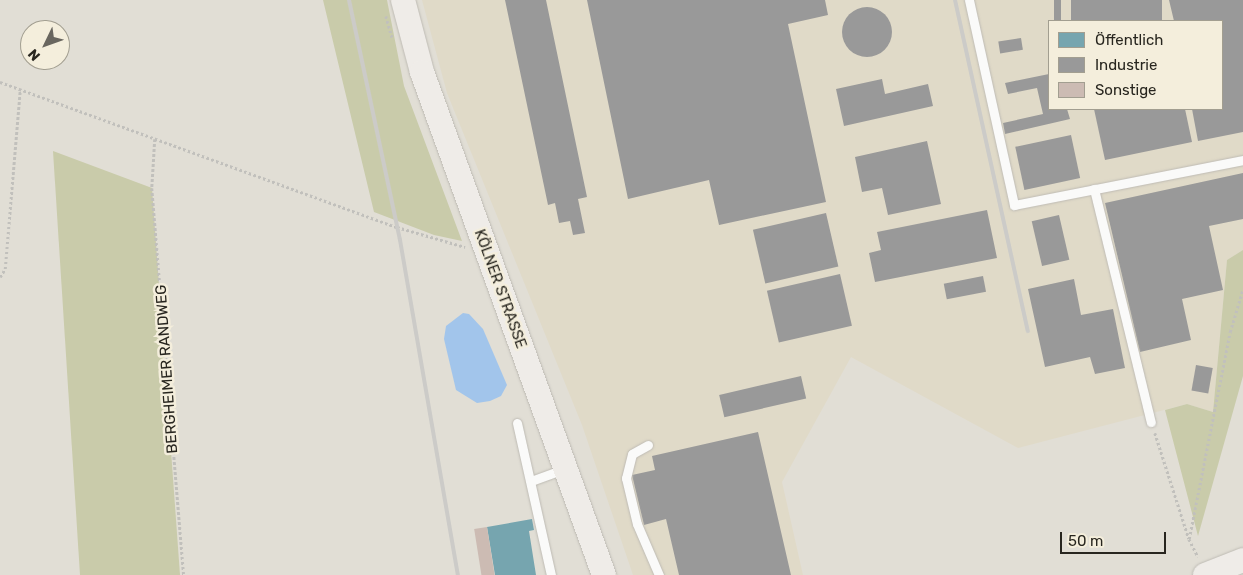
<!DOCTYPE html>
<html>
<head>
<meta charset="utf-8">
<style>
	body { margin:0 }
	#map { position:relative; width:1243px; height:575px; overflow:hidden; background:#e1ded5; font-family:Rubik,sans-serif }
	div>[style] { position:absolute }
	.built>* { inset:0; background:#e0dac8 }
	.green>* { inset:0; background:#c9cbaa }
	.water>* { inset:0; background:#a2c5eb }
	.public>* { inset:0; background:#76a5af }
	.industry>* { inset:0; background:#999; transform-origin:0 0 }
	.round { border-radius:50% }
	.building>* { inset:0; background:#ccbbb3; transform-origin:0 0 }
	.path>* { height:2.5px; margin-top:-1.25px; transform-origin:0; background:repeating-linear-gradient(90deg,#c1c0bc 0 2.5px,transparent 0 5px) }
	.roads { filter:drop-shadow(0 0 1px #bebbb4) drop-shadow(0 0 1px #bebbb4) }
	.service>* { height:9px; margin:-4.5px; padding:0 4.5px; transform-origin:4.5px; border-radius:4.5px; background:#fafaf9 }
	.secondary>* { height:24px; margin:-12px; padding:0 12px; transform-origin:12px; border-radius:12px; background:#efece8 }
	.rail>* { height:4px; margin:-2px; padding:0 2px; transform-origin:2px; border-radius:2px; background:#cccbc8 }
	span { translate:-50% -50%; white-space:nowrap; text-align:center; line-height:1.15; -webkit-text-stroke:5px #f4eedc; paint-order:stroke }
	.street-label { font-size:15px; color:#28261f }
	.legend { position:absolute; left:1048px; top:20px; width:175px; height:90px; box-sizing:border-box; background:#f4eedc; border:1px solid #a29e90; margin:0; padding:6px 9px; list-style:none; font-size:15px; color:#28261f }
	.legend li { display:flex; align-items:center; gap:10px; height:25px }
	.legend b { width:25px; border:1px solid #a29e90 }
	.north { position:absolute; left:20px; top:20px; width:50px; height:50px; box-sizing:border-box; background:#f4eedc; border:1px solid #a29e90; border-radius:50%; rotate:228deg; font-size:14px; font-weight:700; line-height:20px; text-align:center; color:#28261f }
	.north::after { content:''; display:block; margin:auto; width:18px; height:22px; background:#69665f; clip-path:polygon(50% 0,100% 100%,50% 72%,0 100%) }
	.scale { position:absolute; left:1060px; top:532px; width:106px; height:22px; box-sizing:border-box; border:2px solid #28261f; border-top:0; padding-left:6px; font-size:15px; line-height:18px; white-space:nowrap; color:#28261f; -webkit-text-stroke:4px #f4eedc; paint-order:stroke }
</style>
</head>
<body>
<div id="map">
	<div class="built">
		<div style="clip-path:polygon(evenodd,422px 0,1243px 0,1243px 250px,1227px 260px,1213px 412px,1187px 404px,1018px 448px,851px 357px,782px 482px,803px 575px,633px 575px,582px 425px,447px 93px,422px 0,1049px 21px,1222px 21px,1222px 109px,1049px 109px,1049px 21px)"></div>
	</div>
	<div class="green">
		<div style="clip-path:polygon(323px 0,387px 0,404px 86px,462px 241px,434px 235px,374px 212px)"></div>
		<div style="clip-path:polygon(53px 151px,152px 188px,180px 575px,80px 575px)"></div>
		<div style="clip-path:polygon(1243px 250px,1243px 376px,1198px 536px,1165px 410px,1187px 404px,1213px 412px,1227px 260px)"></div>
	</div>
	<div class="water">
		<div style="clip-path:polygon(463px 313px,469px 314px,483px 329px,507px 385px,501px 396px,490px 401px,477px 403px,456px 390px,444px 339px,446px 326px)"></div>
	</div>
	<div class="public">
		<div style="clip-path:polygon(532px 519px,534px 530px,529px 531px,536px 575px,495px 575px,487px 527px)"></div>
	</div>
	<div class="industry">
		<div style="clip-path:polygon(505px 0,546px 0,587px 197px,578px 199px,585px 233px,573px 235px,570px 221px,559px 223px,555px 203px,548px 205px)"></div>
		<div style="clip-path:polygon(587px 0,825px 0,828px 15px,788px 24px,826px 202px,719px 225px,709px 180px,628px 199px)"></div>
		<div style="left:1054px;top:0;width:7px;height:21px"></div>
		<div style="left:1071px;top:0;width:91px;height:21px"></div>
		<div style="clip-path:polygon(1169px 0,1243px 0,1243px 132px,1198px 141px,1192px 109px,1222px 109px,1222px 21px,1174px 21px)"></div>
		<div class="round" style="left:842px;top:7px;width:50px;height:50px"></div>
		<div style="left:1021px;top:38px;width:12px;height:23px;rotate:81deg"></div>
		<div style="clip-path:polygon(1049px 74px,1049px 109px,1067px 109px,1070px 119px,1005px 134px,1003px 123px,1043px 114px,1037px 88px,1008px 94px,1005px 83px)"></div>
		<div style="clip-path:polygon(882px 79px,885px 94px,928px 84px,933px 106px,844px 126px,836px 89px)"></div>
		<div style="clip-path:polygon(1094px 109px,1185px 109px,1192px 142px,1105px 160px)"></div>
		<div style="left:1071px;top:135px;width:44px;height:57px;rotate:78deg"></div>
		<div style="clip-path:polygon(927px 141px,941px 204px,888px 215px,882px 188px,862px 192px,855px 157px)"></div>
		<div style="clip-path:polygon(1243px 173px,1243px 219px,1209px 226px,1223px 290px,1182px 299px,1191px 340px,1140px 352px,1105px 203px)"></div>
		<div style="clip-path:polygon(987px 210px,997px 258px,875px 282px,869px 253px,881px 250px,877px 232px)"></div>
		<div style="left:826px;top:213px;width:55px;height:75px;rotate:77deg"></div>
		<div style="left:1059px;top:215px;width:46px;height:28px;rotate:77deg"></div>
		<div style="left:840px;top:274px;width:53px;height:75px;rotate:77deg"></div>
		<div style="left:983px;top:276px;width:16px;height:40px;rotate:79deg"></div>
		<div style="clip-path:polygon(1074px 279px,1081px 315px,1113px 309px,1125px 368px,1095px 374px,1090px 357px,1045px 367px,1028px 289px)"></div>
		<div style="left:1196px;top:365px;width:17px;height:26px;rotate:10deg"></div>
		<div style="left:801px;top:376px;width:23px;height:84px;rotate:77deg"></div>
		<div style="clip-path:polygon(758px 432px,791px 575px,679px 575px,666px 519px,644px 525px,632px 475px,655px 470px,652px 456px)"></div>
	</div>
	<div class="building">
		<div style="left:487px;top:527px;width:49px;height:13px;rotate:81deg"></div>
	</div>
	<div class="path">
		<div style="left:386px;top:16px;width:22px;rotate:74deg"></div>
		<div style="left:0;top:82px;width:423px;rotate:20.1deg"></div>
		<div style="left:397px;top:227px;width:71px;rotate:16.4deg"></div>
		<div style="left:155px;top:139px;width:49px;rotate:93.5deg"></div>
		<div style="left:152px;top:188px;width:388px;rotate:85.3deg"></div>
		<div style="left:0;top:277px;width:9px;rotate:-58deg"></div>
		<div style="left:5px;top:269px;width:181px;rotate:-85.2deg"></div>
		<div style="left:1155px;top:433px;width:111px;rotate:72.2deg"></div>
		<div style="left:1189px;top:539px;width:20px;rotate:63deg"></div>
		<div style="left:1189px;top:539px;width:211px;rotate:-78.8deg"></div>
		<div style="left:1230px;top:332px;width:45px;rotate:-73.2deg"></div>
	</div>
	<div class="roads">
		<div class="service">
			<div style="left:969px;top:0;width:210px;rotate:77.6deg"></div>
			<div style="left:1014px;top:205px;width:233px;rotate:-11.1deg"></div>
			<div style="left:1094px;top:189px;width:240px;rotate:76.3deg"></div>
			<div style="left:517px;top:423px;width:156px;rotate:77.4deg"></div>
			<div style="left:648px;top:445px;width:18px;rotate:151deg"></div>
			<div style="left:632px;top:454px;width:25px;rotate:104deg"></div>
			<div style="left:626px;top:478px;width:47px;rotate:76.6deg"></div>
			<div style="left:637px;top:524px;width:56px;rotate:66.7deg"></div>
			<div style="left:531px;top:481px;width:35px;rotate:-20deg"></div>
		</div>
		<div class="secondary">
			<div style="left:403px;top:0;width:74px;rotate:75.2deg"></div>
			<div style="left:422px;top:72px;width:535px;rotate:70.11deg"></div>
			<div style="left:1205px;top:575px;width:41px;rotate:-21.5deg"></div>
		</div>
	</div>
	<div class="rail">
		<div style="left:349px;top:0;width:245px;rotate:78deg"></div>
		<div style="left:400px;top:240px;width:340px;rotate:80.2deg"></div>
		<div style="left:955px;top:0;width:339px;rotate:77.6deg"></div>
	</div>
	<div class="street-label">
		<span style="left:500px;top:289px;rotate:70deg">KÖLNER STRASSE</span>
		<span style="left:167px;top:369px;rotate:-94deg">BERGHEIMER RANDWEG</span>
	</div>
	<ul class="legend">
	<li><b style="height:14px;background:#76a5af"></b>Öffentlich</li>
	<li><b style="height:14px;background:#999"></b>Industrie</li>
	<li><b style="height:14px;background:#ccbbb3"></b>Sonstige</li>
	</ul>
	<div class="north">N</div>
	<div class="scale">50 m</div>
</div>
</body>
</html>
